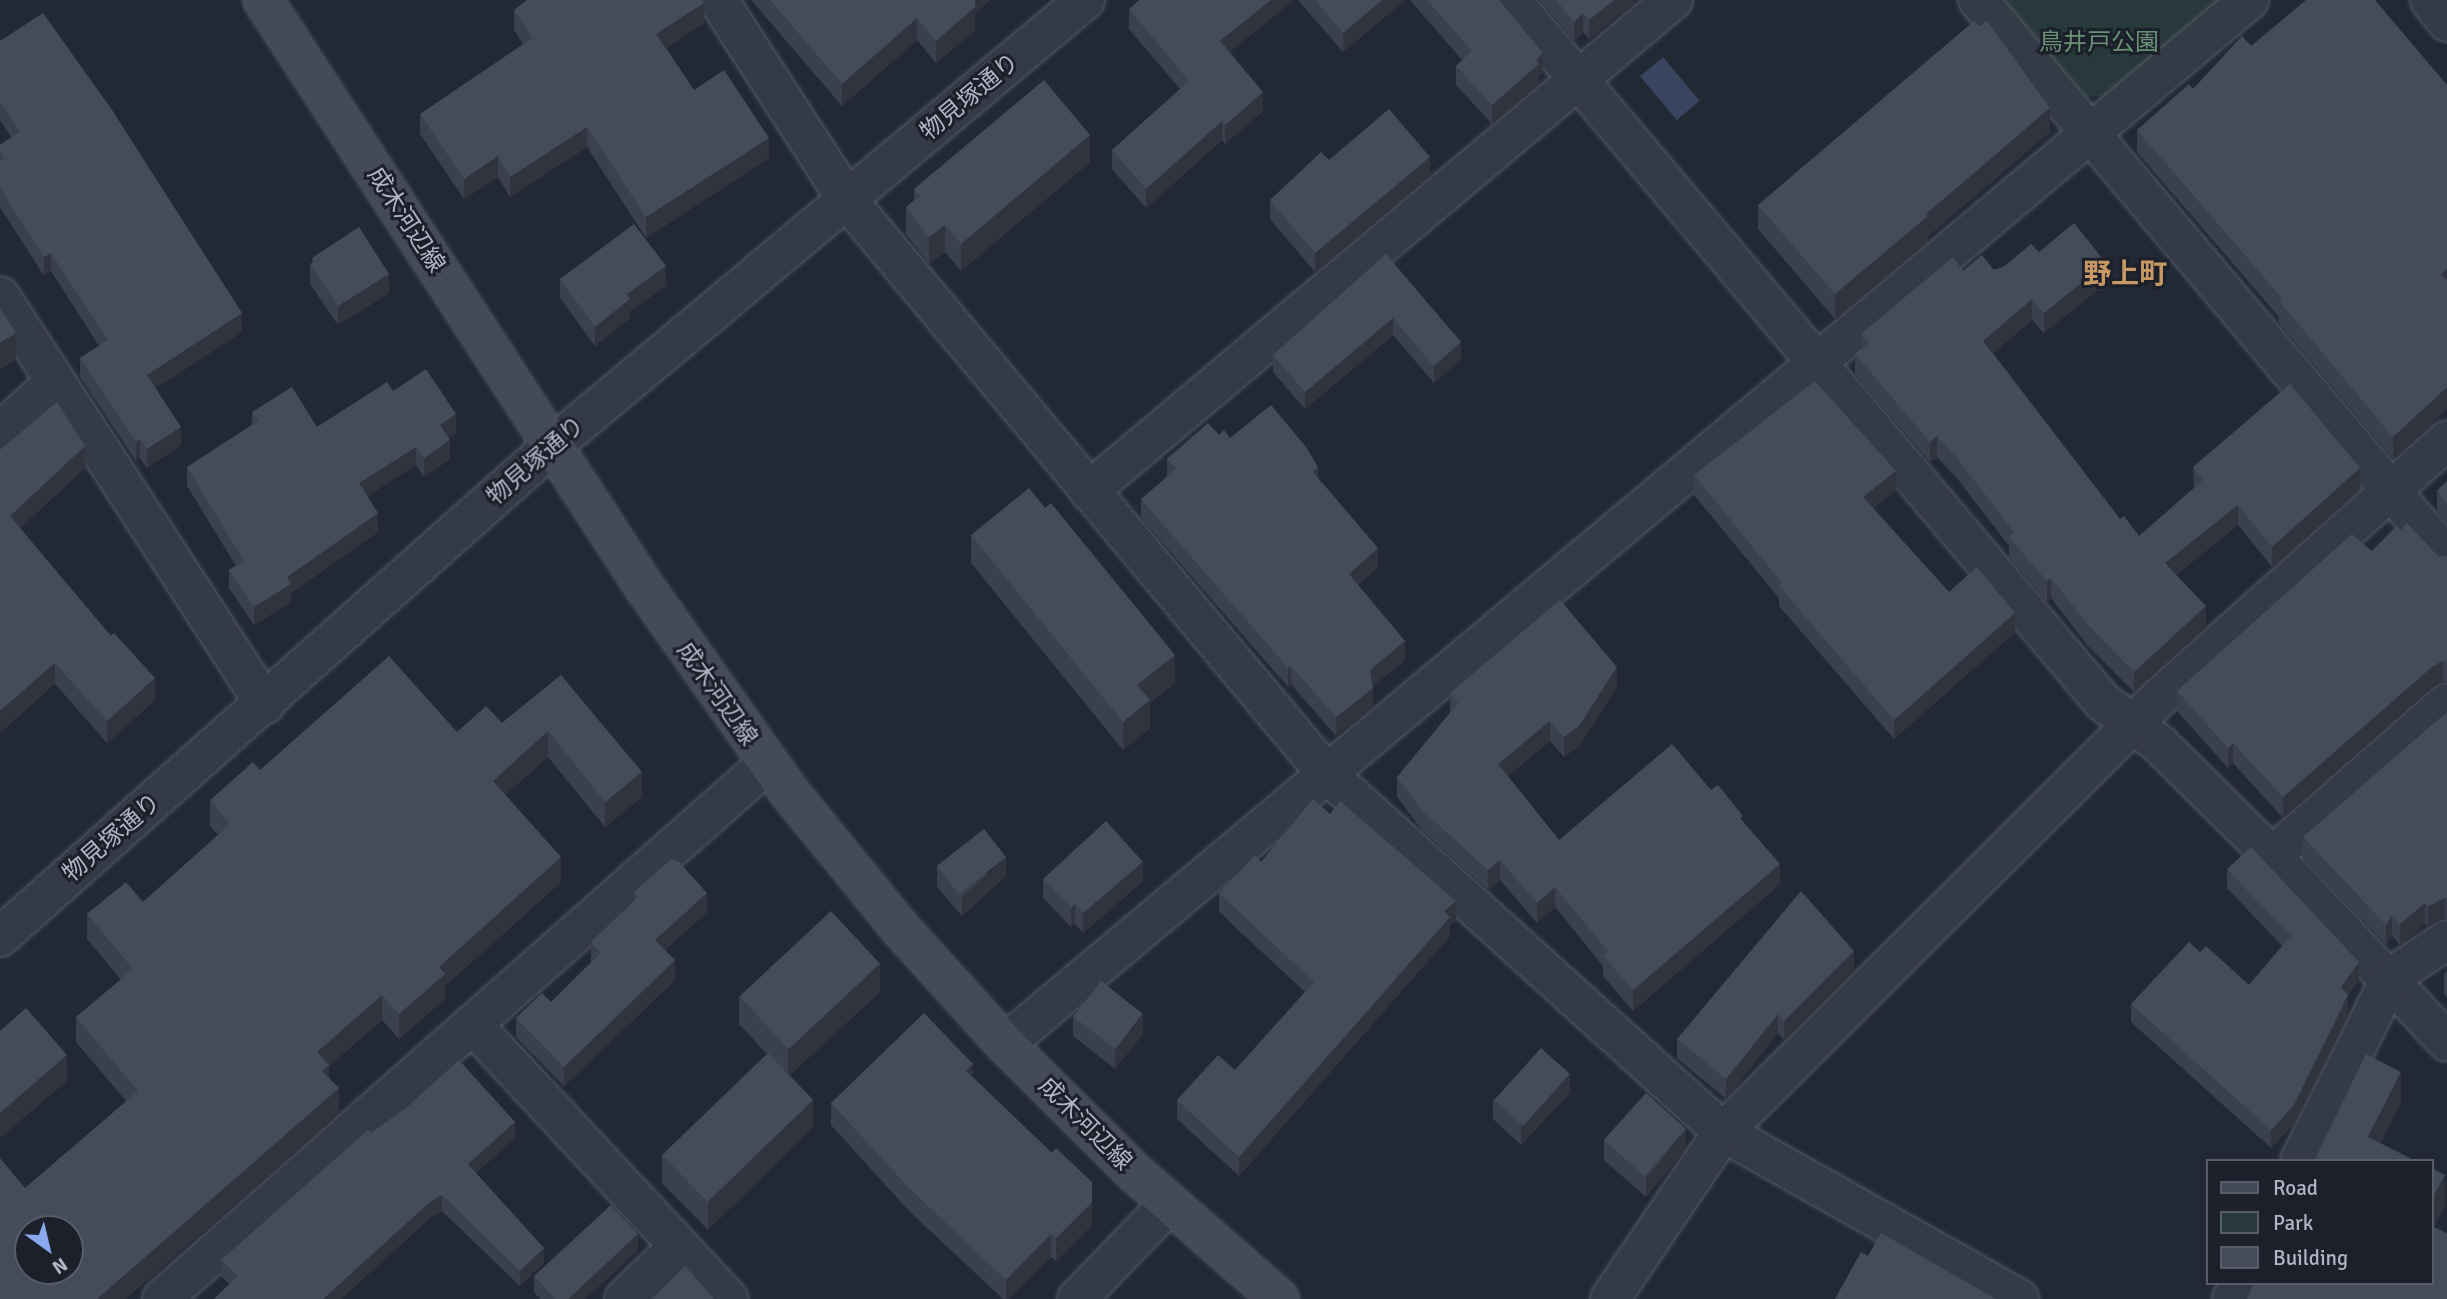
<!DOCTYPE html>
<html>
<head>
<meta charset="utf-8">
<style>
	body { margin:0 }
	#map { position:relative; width:2447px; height:1299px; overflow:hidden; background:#222935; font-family:Signika,"Noto Sans JP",sans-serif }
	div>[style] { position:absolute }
	.green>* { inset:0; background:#28393b }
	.water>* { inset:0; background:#39455e; transform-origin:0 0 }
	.roads { filter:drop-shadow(0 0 2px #535964) drop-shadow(0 0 2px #535964) }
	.minor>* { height:38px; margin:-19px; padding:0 19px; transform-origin:19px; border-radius:19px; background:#353b46 }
	.tertiary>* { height:38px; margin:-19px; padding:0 19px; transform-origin:19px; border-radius:19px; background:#353b46 }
	.secondary>* { height:38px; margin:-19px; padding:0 19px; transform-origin:19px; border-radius:19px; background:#444a59 }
	.wall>* { inset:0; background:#3a404d }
	.shaded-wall>* { inset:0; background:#30343f }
	.building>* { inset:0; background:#444b5a; transform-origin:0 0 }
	span { translate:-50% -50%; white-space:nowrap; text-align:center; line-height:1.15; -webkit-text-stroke:6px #1b202b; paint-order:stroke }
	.park-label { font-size:24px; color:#6a9176 }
	.street-label { font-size:24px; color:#b0b6c3 }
	.quarter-label { font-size:28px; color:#c89965; font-weight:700 }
	.legend { position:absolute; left:2206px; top:1159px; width:228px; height:126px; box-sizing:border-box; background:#1b202b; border:2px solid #575c68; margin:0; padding:9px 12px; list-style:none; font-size:21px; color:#b0b6c3 }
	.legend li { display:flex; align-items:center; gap:14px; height:35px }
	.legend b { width:35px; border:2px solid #575c68 }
	.north { position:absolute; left:14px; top:1215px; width:70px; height:70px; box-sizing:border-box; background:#1b202b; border:2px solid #575c68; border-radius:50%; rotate:146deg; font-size:19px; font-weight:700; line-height:28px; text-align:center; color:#b0b6c3 }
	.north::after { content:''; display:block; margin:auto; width:24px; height:32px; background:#8aa8ed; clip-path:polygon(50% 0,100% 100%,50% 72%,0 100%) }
</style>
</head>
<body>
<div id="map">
	<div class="green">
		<div style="clip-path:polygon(2004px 0,2219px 0,2103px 97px,2084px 96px)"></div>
	</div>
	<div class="water">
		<div style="left:1663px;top:57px;width:57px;height:30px;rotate:50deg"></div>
	</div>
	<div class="roads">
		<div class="minor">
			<div style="left:718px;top:0;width:239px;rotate:57.1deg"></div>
			<div style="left:848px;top:201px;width:745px;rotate:50.12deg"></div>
			<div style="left:1326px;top:773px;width:535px;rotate:42.12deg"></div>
			<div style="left:1723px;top:1132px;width:340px;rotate:29.4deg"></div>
			<div style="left:1511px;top:0;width:918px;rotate:49.86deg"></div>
			<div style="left:2103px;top:702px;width:69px;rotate:36.7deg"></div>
			<div style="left:2158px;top:743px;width:161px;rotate:44.7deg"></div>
			<div style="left:2272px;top:856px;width:255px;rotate:46.7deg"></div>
			<div style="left:1978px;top:0;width:728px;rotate:49.9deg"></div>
			<div style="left:2430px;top:0;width:28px;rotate:52deg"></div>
			<div style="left:0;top:296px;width:487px;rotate:57deg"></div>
			<div style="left:0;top:432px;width:74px;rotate:-42.3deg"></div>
			<div style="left:1089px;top:491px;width:763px;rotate:-40.06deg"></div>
			<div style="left:2272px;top:856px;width:232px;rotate:-41.2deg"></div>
			<div style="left:472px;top:1024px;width:376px;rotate:47deg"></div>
			<div style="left:1005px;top:1044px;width:1624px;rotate:-40deg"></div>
			<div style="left:2300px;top:1161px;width:205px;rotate:-63.7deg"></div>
			<div style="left:2391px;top:977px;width:67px;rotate:-33.5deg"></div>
			<div style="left:162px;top:1299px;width:808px;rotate:-41.49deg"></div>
			<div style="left:624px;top:1299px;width:76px;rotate:-43.9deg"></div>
			<div style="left:1610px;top:1299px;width:202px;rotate:-55.9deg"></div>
			<div style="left:1723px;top:1132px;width:617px;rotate:-44.87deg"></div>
			<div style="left:2160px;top:697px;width:385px;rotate:-41.8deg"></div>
			<div style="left:2232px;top:1299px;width:17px;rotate:-66deg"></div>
		</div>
		<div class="tertiary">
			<div style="left:0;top:937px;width:739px;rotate:-41.65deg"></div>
			<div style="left:552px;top:446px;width:695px;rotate:-39.92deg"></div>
			<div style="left:1077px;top:1299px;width:132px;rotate:-45.9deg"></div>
		</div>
		<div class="secondary">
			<div style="left:263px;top:0;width:698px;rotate:56.99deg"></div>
			<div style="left:643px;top:585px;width:253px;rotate:54.8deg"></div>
			<div style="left:789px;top:792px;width:174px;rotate:50.8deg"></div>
			<div style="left:899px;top:927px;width:158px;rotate:47.8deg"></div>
			<div style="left:1005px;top:1044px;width:182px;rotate:44.8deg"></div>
			<div style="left:1134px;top:1172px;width:193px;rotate:41.2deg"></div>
		</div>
	</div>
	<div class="wall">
		<div style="clip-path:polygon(751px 0,990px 0,975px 13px,975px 30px,936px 63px,917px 40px,842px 106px)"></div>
		<div style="clip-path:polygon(1298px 0,1405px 0,1343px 52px)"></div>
		<div style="clip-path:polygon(1410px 0,1499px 0,1543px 72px,1539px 76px,1539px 83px,1492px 124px,1456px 85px,1456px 66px,1462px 60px)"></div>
		<div style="clip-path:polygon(1540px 0,1638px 0,1589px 39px,1583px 32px,1574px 41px)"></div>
		<div style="clip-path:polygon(1129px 9px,1230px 52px,1263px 111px,1225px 144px,1222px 140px,1146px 208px,1112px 169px,1112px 150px,1180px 89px,1129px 29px)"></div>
		<div style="clip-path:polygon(514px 10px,704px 23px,666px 48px,694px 90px,769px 158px,646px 238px,587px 147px,510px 197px,498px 177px,464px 199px,420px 134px,420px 114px,523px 44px,514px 30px)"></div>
		<div style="clip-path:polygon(0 41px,242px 332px,156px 388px,181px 445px,147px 468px,140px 458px,136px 461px,80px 377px,80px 358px,99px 346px,51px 271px,44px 276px,0 207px,0 145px,11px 137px,0 120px)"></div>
		<div style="clip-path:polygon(2251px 46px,2447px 85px,2447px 409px,2393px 459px,2279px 323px,2279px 317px,2137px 152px,2137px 130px)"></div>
		<div style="clip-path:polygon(2050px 132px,1928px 236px,1928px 241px,1835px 319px,1758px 229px,1758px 205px)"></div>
		<div style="clip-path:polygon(1329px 160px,1430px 176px,1315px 272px,1270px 219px,1270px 200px)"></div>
		<div style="clip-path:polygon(1090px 162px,961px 271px,945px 252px,929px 264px,906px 234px,906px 207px,914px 200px,914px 189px)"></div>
		<div style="clip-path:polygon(2039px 252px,2106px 283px,2044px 333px,2032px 320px,1993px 353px,2120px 519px,2139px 536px,2194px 488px,2193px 467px,2360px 488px,2272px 567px,2238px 525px,2176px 575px,2206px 627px,2134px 692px,2088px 646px,2051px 598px,2047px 602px,2009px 557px,2009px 546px,1956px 477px,1937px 457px,1930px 462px,1855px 375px,1855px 354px,1862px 348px,1862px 333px,1963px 271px,1994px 270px)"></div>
		<div style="clip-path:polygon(1386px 254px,1461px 359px,1434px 383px,1393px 335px,1305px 409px,1273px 372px,1273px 355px)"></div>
		<div style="clip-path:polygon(312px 258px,389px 293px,338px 325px,310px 284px,310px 264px,312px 263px)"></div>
		<div style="clip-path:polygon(560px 279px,666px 286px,630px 311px,630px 318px,595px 346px,560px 298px)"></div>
		<div style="clip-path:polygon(393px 391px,456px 433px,448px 438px,450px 459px,424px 477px,416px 465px,367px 496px,378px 532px,291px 593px,291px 602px,254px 625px,229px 588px,229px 570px,236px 566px,187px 486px,187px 467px,252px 425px,252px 412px,317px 427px)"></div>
		<div style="clip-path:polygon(1219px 435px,1230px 438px,1318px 478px,1378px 567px,1358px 585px,1405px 660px,1373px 686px,1373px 706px,1336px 736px,1291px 684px,1288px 687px,1141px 518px,1141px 499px,1167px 477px,1167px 459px)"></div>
		<div style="clip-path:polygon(0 450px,85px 468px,20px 528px,155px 700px,107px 743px,55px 684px)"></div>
		<div style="clip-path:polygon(1694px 475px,1896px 490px,1873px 508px,1949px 592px,2015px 632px,1894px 739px,1779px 606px,1779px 598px,1694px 495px)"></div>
		<div style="clip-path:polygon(2447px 481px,2447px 524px,2437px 512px,2437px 491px)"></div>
		<div style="clip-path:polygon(1045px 508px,1175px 683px,1150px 703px,1150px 728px,1123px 750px,971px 563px,971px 535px)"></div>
		<div style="clip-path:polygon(2372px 551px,2439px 557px,2447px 556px,2447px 683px,2443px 682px,2433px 687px,2283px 818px,2233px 763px,2228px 768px,2177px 711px,2177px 691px)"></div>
		<div style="clip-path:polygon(561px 675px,642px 797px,605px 827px,548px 757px,505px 795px,561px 882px,445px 986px,445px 999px,399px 1039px,382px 1020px,329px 1066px,329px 1078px,339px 1114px,125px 1299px,0 1299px,126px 1101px,76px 1042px,76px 1017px,121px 980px,87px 939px,87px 914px,143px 902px,218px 835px,210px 826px,210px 800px,260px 770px,502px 723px)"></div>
		<div style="clip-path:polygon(1617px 687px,1579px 746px,1564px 757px,1550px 741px,1508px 776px,1559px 840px,1711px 790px,1743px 822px,1780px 884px,1633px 1011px,1603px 976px,1603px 966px,1555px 907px,1537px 923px,1500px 880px,1488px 890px,1422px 830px,1397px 797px,1397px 777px,1450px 713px,1450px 693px)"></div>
		<div style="clip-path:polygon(2447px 712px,2447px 919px,2445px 918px,2428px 927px,2425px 924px,2400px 945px,2392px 936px,2386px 945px,2303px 858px,2303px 837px)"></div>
		<div style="clip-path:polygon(1261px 862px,1456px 920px,1450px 925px,1450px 936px,1239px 1176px,1177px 1119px,1177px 1100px,1235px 1070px,1305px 992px,1219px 912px,1219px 893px)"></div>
		<div style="clip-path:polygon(937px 867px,1006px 876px,962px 916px,937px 887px)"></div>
		<div style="clip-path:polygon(2227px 869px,2359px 980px,2348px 995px,2348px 1014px,2294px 1124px,2271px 1148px,2131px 1022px,2131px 1004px,2200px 952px,2249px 985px,2282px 946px,2227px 888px)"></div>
		<div style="clip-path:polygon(1043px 879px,1143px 881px,1083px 933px,1075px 924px,1071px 927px,1043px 898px)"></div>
		<div style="clip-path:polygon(634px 892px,707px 912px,665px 950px,675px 980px,564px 1086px,516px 1037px,516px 1018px,551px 1002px,591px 962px,591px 942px,634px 901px)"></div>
		<div style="clip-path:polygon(1854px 971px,1784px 1040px,1778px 1033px,1726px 1099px,1677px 1058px,1677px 1039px)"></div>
		<div style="clip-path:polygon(2447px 971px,2447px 998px,2444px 994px,2444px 974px)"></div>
		<div style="clip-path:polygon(880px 992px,789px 1075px,813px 1127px,708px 1230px,662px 1183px,662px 1155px,767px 1054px,739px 1024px,739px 996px)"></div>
		<div style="clip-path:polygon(1073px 1016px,1143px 1034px,1115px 1069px,1073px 1036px)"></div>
		<div style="clip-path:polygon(973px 1077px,1052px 1153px,1092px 1182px,1092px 1225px,1056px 1261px,1051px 1257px,1009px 1299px,1003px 1299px,909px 1211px,831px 1125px,831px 1103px)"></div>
		<div style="clip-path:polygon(1570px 1093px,1521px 1145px,1493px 1119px,1493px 1099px)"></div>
		<div style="clip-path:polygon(371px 1133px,515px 1138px,476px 1173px,544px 1263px,520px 1286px,442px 1211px,431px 1217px,341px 1299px,214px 1299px,229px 1284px,221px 1276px,221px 1260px)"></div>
		<div style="clip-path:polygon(1604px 1140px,1686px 1148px,1646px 1197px,1604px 1160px)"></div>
		<div style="clip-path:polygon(638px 1250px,585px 1299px,540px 1299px,534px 1292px,534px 1276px)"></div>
	</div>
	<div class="shaded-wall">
		<div style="clip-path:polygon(975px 0,990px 0,975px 13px,975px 30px,936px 63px,936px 41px)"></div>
		<div style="clip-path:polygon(1271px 0,1294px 0,1220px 60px,1220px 41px)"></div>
		<div style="clip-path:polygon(1382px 0,1405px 0,1343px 52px,1343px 33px)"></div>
		<div style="clip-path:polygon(1614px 0,1638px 0,1589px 39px,1589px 20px)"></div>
		<div style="clip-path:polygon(704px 3px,704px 23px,656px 55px,656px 34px)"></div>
		<div style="clip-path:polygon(1583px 13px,1583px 32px,1574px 41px,1574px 22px)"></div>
		<div style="clip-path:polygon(917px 18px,917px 40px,842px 106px,842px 84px)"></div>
		<div style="clip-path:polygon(1543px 53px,1543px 72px,1539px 76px,1539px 83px,1492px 124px,1492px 105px)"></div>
		<div style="clip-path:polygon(1263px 92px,1263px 111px,1225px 144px,1225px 125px)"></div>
		<div style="clip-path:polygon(2050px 108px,2050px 132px,1928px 236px,1928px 241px,1835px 319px,1835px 294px,1926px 214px)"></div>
		<div style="clip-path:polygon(1222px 121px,1222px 140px,1146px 208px,1146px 189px)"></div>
		<div style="clip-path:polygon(587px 127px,587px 147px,510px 197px,510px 177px)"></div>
		<div style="clip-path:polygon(1090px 135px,1090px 162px,961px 271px,961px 244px)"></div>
		<div style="clip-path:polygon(769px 138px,769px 158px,646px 238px,646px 217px)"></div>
		<div style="clip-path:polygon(498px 156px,498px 177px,464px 199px,464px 179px)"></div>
		<div style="clip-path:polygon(1430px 157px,1430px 176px,1315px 272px,1315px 253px)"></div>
		<div style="clip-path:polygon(945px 225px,945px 252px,929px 264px,929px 237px)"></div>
		<div style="clip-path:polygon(51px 253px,51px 271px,44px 276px,44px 257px)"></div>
		<div style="clip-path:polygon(2106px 263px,2106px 283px,2044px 333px,2044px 313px)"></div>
		<div style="clip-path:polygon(666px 266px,666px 286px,630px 311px,630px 318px,595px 346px,595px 327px,627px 294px)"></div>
		<div style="clip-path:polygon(2447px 269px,2447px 291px,2441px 274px)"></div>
		<div style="clip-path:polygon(389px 274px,389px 293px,338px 325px,338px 306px)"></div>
		<div style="clip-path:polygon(2032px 299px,2032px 320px,1983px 361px,1983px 341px)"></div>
		<div style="clip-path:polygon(242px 313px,242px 332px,147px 394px,147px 375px)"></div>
		<div style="clip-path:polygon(1393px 318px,1393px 335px,1305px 409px,1305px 392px)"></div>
		<div style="clip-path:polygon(16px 333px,16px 360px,0 370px,0 343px)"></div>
		<div style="clip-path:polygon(1461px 342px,1461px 359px,1434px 383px,1434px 366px)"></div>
		<div style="clip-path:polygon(2447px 387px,2447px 409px,2393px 459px,2393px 437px)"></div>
		<div style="clip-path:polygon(456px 414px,456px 433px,440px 444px,440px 425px)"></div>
		<div style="clip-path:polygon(181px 427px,181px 445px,147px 468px,147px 449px)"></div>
		<div style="clip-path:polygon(1937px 436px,1937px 457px,1930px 462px,1930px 442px)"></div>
		<div style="clip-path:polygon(140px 439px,140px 458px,136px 461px,136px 442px)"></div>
		<div style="clip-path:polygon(450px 440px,450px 459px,424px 477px,424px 458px)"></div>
		<div style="clip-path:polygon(85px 446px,85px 468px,10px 537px,10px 516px)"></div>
		<div style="clip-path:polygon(416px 447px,416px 465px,359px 502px,359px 483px)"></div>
		<div style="clip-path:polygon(1318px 467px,1318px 486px,1313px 472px)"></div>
		<div style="clip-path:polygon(2360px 468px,2360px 488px,2272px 567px,2272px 547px)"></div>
		<div style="clip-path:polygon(1896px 471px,1896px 490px,1863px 516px,1863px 497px)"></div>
		<div style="clip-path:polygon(2238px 505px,2238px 525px,2165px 584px,2165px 563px)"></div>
		<div style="clip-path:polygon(378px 513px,378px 532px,291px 593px,291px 602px,254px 625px,254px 607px,287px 577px)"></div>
		<div style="clip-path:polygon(1378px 548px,1378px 567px,1349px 593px,1349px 574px)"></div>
		<div style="clip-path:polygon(2051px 578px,2051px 598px,2047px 602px,2047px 581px)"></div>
		<div style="clip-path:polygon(2206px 606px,2206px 627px,2134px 692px,2134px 672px)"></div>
		<div style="clip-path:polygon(2015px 613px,2015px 632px,1894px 739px,1894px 720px)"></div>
		<div style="clip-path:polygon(1405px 641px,1405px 660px,1370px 689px,1370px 670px)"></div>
		<div style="clip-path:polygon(1175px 655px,1175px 683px,1150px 703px,1150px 728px,1123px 750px,1123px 722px,1137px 685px)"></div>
		<div style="clip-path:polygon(2443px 661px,2443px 682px,2433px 687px,2283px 818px,2283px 797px,2433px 666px)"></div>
		<div style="clip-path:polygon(55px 663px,55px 684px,0 733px,0 711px)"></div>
		<div style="clip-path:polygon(1291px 666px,1291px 684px,1288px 687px,1288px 668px)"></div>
		<div style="clip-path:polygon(1617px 667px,1617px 687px,1579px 746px,1564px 757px,1564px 737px)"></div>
		<div style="clip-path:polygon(155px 678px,155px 700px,107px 743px,107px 721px)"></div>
		<div style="clip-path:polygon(1373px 688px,1373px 706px,1336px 736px,1336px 717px)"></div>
		<div style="clip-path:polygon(1550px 721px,1550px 741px,1498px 784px,1498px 764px)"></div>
		<div style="clip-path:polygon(548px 731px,548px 757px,493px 806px,493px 781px)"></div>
		<div style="clip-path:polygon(2233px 743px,2233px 763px,2228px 768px,2228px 748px)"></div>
		<div style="clip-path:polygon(642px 772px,642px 797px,605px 827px,605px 802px)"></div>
		<div style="clip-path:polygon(561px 857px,561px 882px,445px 986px,445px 999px,399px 1039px,399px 1014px,439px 967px)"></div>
		<div style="clip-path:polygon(1006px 857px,1006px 876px,962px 916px,962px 897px)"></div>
		<div style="clip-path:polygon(1500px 860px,1500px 880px,1488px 890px,1488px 870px)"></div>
		<div style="clip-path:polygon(1143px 862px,1143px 881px,1083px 933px,1083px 913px)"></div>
		<div style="clip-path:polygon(1780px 864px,1780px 884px,1633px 1011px,1633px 990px)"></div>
		<div style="clip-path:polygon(1555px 887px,1555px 907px,1537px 923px,1537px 903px)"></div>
		<div style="clip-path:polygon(707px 893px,707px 912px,655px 959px,655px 940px)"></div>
		<div style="clip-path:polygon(2445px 898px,2445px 918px,2428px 927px,2428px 906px)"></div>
		<div style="clip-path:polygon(1456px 901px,1456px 920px,1450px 925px,1450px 936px,1239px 1176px,1239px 1157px,1444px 911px)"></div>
		<div style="clip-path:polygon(2425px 903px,2425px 924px,2400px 945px,2400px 924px)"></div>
		<div style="clip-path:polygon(1075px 904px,1075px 924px,1071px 927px,1071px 908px)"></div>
		<div style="clip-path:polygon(2392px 915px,2392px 936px,2386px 945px,2386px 925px)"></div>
		<div style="clip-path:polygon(1854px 951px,1854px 971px,1784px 1040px,1784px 1021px)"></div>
		<div style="clip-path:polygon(675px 960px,675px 980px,564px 1086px,564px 1067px)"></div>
		<div style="clip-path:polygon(2359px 962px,2359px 980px,2341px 1006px,2341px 987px)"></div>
		<div style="clip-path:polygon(880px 964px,880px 992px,788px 1077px,788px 1049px)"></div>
		<div style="clip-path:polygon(382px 995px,382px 1020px,329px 1066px,329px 1090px,317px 1052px)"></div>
		<div style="clip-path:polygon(2348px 995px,2348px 1014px,2294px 1124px,2271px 1148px,2271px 1130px)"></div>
		<div style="clip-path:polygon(1143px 1014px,1143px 1034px,1115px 1069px,1115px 1050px)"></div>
		<div style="clip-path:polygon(1778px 1014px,1778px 1033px,1726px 1099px,1726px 1079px)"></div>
		<div style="clip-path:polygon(67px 1055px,67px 1081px,0 1138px,0 1113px)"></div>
		<div style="clip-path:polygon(973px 1064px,973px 1086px,966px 1071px)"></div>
		<div style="clip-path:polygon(2401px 1072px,2401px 1103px,2372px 1161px,2368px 1137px)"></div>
		<div style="clip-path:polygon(1570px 1074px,1570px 1093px,1521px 1145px,1521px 1126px)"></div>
		<div style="clip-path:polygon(339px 1088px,339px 1114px,125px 1299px,97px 1299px)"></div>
		<div style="clip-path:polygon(813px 1100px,813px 1127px,708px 1230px,708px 1202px)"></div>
		<div style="clip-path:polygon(515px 1122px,515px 1138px,468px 1180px,468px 1164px)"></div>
		<div style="clip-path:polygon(1686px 1129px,1686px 1148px,1646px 1197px,1646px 1178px)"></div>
		<div style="clip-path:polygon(2445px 1175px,2445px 1206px,2431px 1233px,2431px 1201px)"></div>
		<div style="clip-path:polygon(442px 1195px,442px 1211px,431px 1217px,341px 1299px,323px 1299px,431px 1201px)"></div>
		<div style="clip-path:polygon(1092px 1202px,1092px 1225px,1056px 1261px,1056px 1238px)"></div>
		<div style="clip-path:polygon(638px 1234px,638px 1250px,585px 1299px,568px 1299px)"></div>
		<div style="clip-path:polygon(1051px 1234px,1051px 1257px,1009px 1299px,1006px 1299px,1006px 1280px)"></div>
		<div style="clip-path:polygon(544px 1248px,544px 1263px,520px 1286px,520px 1271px)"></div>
	</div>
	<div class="building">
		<div style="clip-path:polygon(527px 0,702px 0,704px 3px,656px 34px,694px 90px,724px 70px,769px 138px,646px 217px,587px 127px,510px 177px,498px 156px,464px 179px,420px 114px,533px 38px,514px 10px)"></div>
		<div style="clip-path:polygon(770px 0,975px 0,975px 7px,936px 41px,917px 18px,842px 84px)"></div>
		<div style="clip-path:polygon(1139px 0,1271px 0,1220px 41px,1263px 92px,1225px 125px,1222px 121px,1146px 189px,1112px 150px,1189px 81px,1129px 9px)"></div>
		<div style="clip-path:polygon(1315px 0,1382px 0,1343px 33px)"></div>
		<div style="clip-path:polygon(1427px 0,1499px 0,1543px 53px,1536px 60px,1539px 64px,1492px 105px,1456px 66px,1472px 51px)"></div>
		<div style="clip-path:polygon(1556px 0,1614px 0,1589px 20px,1583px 13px,1574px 22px)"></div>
		<div style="clip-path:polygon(2306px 0,2375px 0,2447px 85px,2447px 269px,2441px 274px,2447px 280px,2447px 387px,2393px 437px,2279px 301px,2282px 298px,2137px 130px,2189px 84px,2193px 89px,2242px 36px,2251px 46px)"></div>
		<div style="clip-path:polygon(43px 13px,112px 110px,242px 313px,147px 375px,181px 427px,147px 449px,140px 439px,136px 442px,80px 358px,108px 340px,51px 253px,44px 257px,0 188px,0 161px,5px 158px,0 151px,0 145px,20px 132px,0 101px,0 41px)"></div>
		<div style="clip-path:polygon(1974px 21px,1979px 26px,1987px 21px,2050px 108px,1926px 214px,1928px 216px,1835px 294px,1758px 205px)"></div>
		<div style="clip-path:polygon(1044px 80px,1090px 135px,961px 244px,945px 225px,929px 237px,906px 207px,920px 196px,914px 189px)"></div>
		<div style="clip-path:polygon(1389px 109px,1430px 157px,1315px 253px,1270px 200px,1321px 152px,1329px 160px)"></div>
		<div style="clip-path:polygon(2074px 223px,2106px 263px,2044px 313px,2032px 299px,1983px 341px,2120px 519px,2124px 516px,2139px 536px,2203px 480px,2193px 467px,2290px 384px,2360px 468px,2272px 547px,2238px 505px,2165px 563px,2206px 606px,2134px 672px,2088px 625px,2051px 578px,2047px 581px,2009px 537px,2014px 532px,1956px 457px,1937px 436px,1930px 442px,1855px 354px,1869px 343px,1862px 333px,1953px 257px,1963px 271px,1982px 255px,1994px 270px,2002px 268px,2031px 244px,2039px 252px)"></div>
		<div style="clip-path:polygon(634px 224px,666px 266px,627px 294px,630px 299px,595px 327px,560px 279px)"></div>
		<div style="clip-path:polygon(359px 227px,389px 274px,338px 306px,310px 264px,315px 262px,312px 258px)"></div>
		<div style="clip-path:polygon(1386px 254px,1461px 342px,1434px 366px,1393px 318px,1305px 392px,1273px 355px)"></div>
		<div style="clip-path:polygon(0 308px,16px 333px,0 343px)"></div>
		<div style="clip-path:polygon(426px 369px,456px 414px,440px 425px,450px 440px,424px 458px,416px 447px,359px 483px,378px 513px,287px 577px,291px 584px,254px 607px,229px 570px,244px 561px,187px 467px,258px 421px,252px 412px,292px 387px,317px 427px,387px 382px,393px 391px)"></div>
		<div style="clip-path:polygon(1815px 381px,1896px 471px,1863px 497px,1949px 592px,1977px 567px,2015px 613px,1894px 720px,1779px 586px,1782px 583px,1694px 475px)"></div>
		<div style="clip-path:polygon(57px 402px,85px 446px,10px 516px,111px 636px,114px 633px,155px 678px,107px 721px,55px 663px,0 711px,0 450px)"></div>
		<div style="clip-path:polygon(1271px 405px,1306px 447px,1318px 467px,1313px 472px,1378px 548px,1349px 574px,1405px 641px,1370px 670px,1373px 688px,1336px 717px,1291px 666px,1288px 668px,1141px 499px,1176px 469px,1167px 459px,1208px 423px,1219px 435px,1224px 430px,1230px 438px)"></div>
		<div style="clip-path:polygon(2447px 481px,2447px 504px,2437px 491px)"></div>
		<div style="clip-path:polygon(1029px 488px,1045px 508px,1051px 503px,1175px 655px,1137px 685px,1150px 700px,1123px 722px,971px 535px)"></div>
		<div style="clip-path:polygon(2407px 523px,2439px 557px,2447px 556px,2447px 662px,2443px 661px,2433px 666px,2283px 797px,2233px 743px,2228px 748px,2177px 691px,2352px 534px,2372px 551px,2396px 526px,2401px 530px)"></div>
		<div style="clip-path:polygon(1560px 600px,1617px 667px,1579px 726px,1564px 737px,1550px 721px,1498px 764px,1559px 840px,1672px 744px,1711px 790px,1718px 785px,1743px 816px,1740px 818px,1780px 864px,1633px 990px,1603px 955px,1608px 951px,1555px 887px,1537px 903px,1500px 860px,1488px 870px,1422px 810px,1397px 777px,1458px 703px,1450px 693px)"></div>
		<div style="clip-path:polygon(evenodd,389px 656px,457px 732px,486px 706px,502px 723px,561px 675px,642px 772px,605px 802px,548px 731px,493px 781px,561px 857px,439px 967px,445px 974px,399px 1014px,382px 995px,317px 1052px,329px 1065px,322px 1071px,339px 1088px,97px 1299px,0 1299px,0 1158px,25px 1188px,138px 1091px,76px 1017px,133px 969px,87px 914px,126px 882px,143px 902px,230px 824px,210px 800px,253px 762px,260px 770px,389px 656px,28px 1229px,70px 1229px,70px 1271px,28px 1271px,28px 1229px)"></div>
		<div style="clip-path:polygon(2447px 712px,2447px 899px,2445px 898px,2428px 906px,2425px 903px,2400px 924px,2392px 915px,2386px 925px,2303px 837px)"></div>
		<div style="clip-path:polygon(1313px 799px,1330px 814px,1340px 801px,1456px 901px,1444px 911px,1450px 917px,1239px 1157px,1177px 1100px,1218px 1055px,1235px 1070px,1314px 982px,1219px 893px,1255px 855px,1261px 862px)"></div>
		<div style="clip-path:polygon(1106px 821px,1143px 862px,1083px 913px,1075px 904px,1071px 908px,1043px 879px)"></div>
		<div style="left:984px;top:829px;width:36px;height:60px;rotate:52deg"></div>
		<div style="clip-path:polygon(2251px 847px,2359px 962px,2341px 987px,2348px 995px,2294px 1105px,2271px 1130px,2131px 1004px,2189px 942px,2200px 952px,2206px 946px,2249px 985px,2291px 936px,2227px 869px)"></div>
		<div style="clip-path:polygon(671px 859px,678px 861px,707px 893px,655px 940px,675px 960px,564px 1067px,516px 1018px,542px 993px,551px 1002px,601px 953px,591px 942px,638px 897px,634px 892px)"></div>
		<div style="clip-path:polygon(1801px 891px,1854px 951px,1784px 1021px,1778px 1014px,1726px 1079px,1677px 1039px)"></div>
		<div style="left:831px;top:911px;width:72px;height:125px;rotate:47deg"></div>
		<div style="left:1101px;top:981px;width:53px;height:45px;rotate:38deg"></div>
		<div style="clip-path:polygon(26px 1008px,67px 1055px,0 1113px,0 1031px)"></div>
		<div style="clip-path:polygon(924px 1013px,973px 1064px,966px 1071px,1052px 1153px,1056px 1148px,1092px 1182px,1092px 1202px,1056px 1238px,1051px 1234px,1006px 1280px,909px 1188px,831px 1103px)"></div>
		<div style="left:1541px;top:1048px;width:39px;height:70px;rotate:42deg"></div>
		<div style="left:768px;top:1053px;width:65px;height:147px;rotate:46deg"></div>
		<div style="clip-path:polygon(2366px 1054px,2401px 1072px,2368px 1137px,2416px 1161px,2314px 1161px)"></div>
		<div style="clip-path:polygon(459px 1060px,515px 1122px,468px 1164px,544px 1248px,520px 1271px,442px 1195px,431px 1201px,323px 1299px,214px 1299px,238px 1276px,221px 1260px,368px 1130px,371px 1133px,406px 1108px)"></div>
		<div style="left:1646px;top:1093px;width:54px;height:63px;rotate:42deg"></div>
		<div style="clip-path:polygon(2431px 1168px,2445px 1175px,2431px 1201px)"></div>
		<div style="clip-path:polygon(611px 1205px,638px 1234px,568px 1299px,555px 1299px,534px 1276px)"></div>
		<div style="clip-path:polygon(2431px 1226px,2447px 1233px,2447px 1299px,2247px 1299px,2254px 1283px,2431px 1283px)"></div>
		<div style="clip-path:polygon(1881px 1233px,1996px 1299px,1835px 1299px,1861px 1252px,1868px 1256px)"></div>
		<div style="clip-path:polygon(685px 1266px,714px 1299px,653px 1299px)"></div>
	</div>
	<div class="park-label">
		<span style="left:2099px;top:43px">鳥井戸公園</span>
	</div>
	<div class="street-label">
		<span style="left:970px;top:97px;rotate:-40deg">物見塚通り</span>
		<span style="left:406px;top:220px;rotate:57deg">成木河辺線</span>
		<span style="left:536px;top:461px;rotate:-41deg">物見塚通り</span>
		<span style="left:717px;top:694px;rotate:55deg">成木河辺線</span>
		<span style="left:112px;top:838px;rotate:-41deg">物見塚通り</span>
		<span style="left:1085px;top:1124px;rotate:45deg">成木河辺線</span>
	</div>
	<div class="quarter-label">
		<span style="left:2125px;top:274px">野上町</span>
	</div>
	<ul class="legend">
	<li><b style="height:9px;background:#444a59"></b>Road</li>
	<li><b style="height:19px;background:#28393b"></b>Park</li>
	<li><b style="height:19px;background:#444b5a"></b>Building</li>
	</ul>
	<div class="north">N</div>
</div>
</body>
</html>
